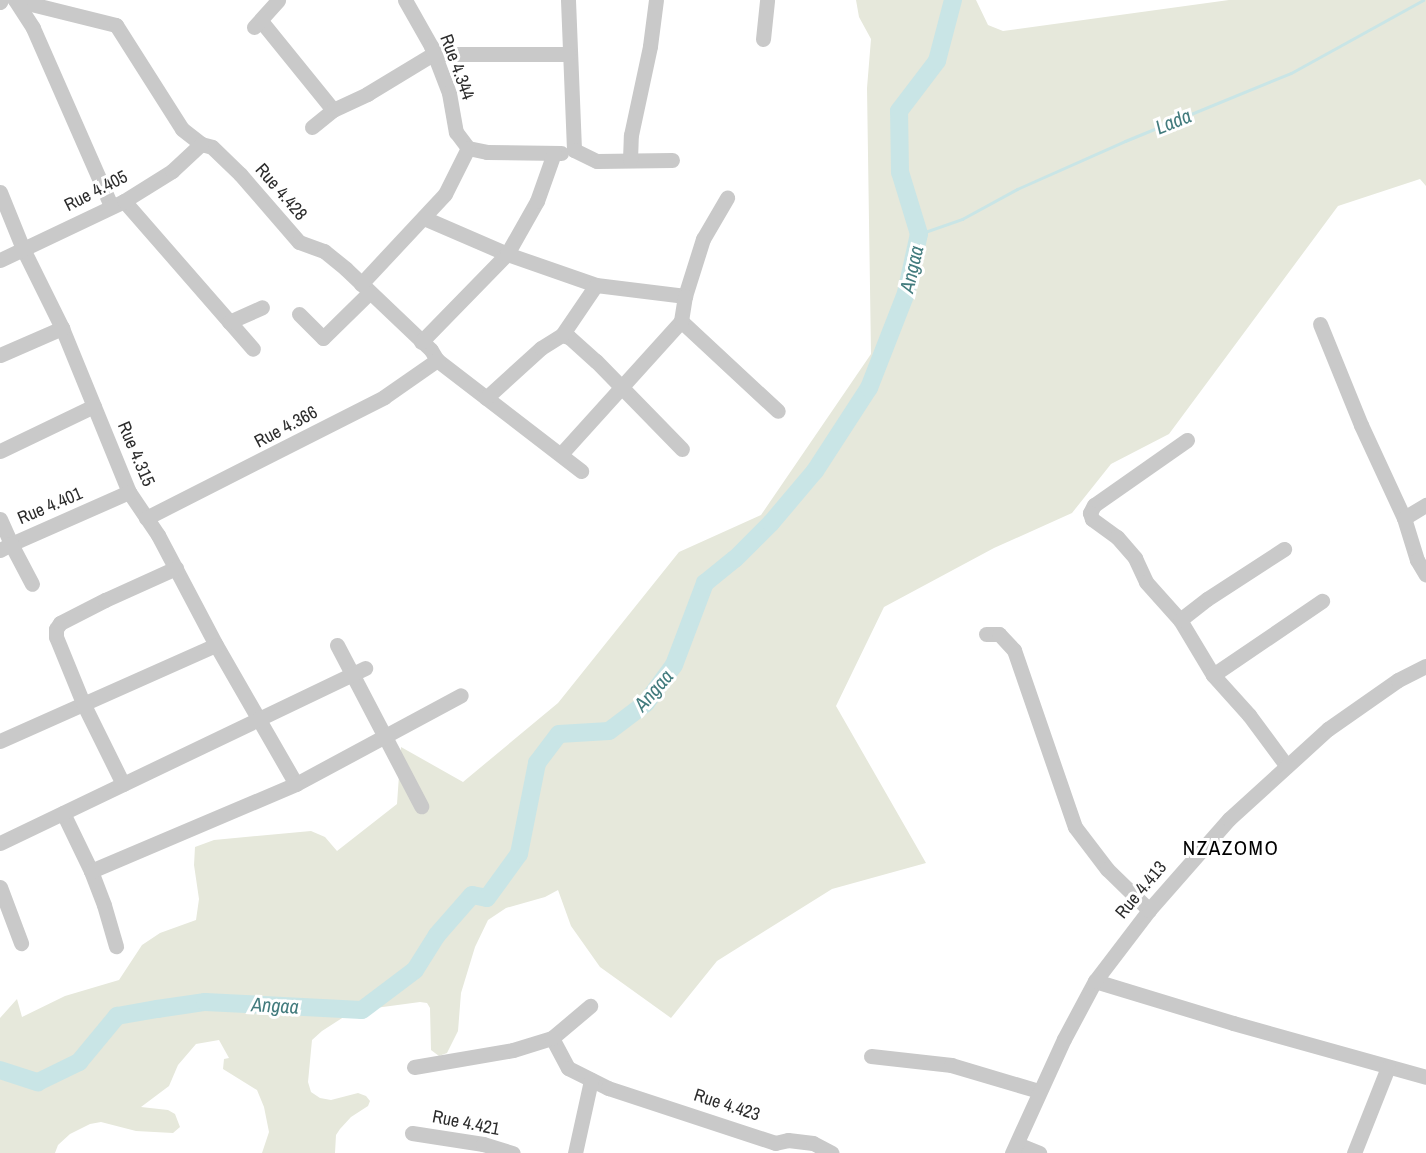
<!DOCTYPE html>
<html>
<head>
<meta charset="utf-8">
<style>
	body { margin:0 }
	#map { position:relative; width:1426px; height:1153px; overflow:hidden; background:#fff; font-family:"Archivo Narrow",sans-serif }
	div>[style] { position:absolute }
	.green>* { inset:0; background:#e6e8db }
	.stream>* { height:3px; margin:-1.5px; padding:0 1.5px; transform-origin:1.5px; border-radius:1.5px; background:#c9e5e6 }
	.river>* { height:18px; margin:-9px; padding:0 9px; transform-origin:9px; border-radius:9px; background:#c9e5e6 }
	.minor>* { height:15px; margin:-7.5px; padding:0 7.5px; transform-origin:7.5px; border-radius:7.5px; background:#c9c9c9 }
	span { translate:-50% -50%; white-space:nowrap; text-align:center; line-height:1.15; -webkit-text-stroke:6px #fff; paint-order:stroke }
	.street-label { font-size:18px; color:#2c2c2c }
	.water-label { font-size:20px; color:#427b7d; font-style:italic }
	.quarter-label { font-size:21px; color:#000; letter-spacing:1.5px }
</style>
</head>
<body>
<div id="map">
	<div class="green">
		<div style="clip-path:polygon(856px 0,976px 0,988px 25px,1003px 31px,1229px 0,1426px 0,1426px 186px,1420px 179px,1338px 206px,1169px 434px,1111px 464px,1072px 513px,994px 548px,884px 607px,836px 706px,926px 863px,832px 889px,717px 961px,671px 1018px,600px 967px,571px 926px,558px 890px,545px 897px,506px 908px,488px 920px,475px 947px,461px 993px,458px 1031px,447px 1053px,439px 1056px,431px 1050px,430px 1008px,427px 1003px,420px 1002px,353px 1011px,322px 1031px,312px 1040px,308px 1082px,311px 1092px,320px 1098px,331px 1100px,358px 1093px,366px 1096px,370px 1101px,368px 1106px,351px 1117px,340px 1129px,336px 1135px,335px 1153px,262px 1153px,269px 1132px,264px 1107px,257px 1090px,223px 1069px,224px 1059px,229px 1058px,219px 1040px,196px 1044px,178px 1065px,169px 1086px,141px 1107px,168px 1110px,175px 1114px,180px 1127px,173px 1133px,136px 1131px,101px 1122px,90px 1124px,70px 1134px,58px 1145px,55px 1153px,0 1153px,0 1018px,17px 999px,22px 1017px,65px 996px,119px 980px,142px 945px,160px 933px,196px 920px,199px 899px,194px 865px,195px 847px,214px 840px,311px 831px,325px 837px,337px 851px,397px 804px,401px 747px,463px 782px,558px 703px,679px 552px,761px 515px,871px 354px,867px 88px,871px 39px,859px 17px)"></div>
	</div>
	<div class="stream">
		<div style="left:919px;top:234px;width:46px;rotate:-19.2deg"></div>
		<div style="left:962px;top:219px;width:63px;rotate:-28.6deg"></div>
		<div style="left:1017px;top:189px;width:118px;rotate:-24deg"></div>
		<div style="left:1125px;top:141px;width:179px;rotate:-22.3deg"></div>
		<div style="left:1291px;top:73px;width:151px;rotate:-28.9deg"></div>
	</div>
	<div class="river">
		<div style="left:0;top:1070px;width:40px;rotate:18deg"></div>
		<div style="left:38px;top:1082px;width:46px;rotate:-26deg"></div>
		<div style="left:79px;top:1062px;width:60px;rotate:-50.4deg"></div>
		<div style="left:117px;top:1016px;width:41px;rotate:-9.9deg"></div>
		<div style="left:157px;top:1009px;width:49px;rotate:-8.3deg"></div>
		<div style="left:205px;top:1002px;width:157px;rotate:2.9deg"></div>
		<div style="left:362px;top:1010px;width:66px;rotate:-37deg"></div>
		<div style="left:415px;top:970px;width:41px;rotate:-57.8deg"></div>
		<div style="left:437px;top:935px;width:53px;rotate:-48.8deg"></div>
		<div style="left:472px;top:895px;width:15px;rotate:11deg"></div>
		<div style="left:487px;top:898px;width:54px;rotate:-54deg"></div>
		<div style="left:519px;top:854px;width:93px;rotate:-78.8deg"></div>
		<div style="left:537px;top:763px;width:36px;rotate:-53deg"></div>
		<div style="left:559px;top:734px;width:50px;rotate:-3.4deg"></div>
		<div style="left:609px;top:731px;width:46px;rotate:-37.1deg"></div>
		<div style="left:646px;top:703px;width:47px;rotate:-53.6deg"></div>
		<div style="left:674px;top:665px;width:88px;rotate:-69.3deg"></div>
		<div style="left:705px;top:583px;width:38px;rotate:-39deg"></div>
		<div style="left:735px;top:559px;width:51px;rotate:-45deg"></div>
		<div style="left:771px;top:523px;width:68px;rotate:-49.8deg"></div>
		<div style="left:815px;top:471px;width:99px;rotate:-57deg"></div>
		<div style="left:869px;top:388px;width:102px;rotate:-68.7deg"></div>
		<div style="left:906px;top:293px;width:60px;rotate:-77.6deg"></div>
		<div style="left:919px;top:234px;width:65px;rotate:-107deg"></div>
		<div style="left:900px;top:172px;width:61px;rotate:-90.9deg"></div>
		<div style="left:899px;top:111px;width:63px;rotate:-52.8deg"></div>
		<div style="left:937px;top:61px;width:63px;rotate:-75.3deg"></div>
	</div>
	<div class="minor">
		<div style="left:15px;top:0;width:104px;rotate:13.9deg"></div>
		<div style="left:116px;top:25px;width:123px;rotate:57.6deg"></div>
		<div style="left:182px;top:129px;width:24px;rotate:38deg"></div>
		<div style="left:201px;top:144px;width:11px;rotate:15deg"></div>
		<div style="left:212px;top:147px;width:39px;rotate:44deg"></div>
		<div style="left:240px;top:174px;width:90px;rotate:49.1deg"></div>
		<div style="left:299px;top:242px;width:27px;rotate:20deg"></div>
		<div style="left:324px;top:251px;width:28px;rotate:39deg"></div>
		<div style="left:346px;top:269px;width:117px;rotate:43.6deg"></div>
		<div style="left:431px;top:350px;width:12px;rotate:59deg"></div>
		<div style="left:437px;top:360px;width:182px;rotate:37.6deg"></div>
		<div style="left:15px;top:0;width:33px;rotate:57deg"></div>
		<div style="left:33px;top:28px;width:194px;rotate:66.3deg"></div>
		<div style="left:405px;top:0;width:53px;rotate:60.5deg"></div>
		<div style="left:431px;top:46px;width:50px;rotate:69deg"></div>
		<div style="left:449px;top:93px;width:40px;rotate:80deg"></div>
		<div style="left:456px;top:132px;width:20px;rotate:53deg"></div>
		<div style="left:568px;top:0;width:150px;rotate:87.7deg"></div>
		<div style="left:0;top:2px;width:2px;rotate:-63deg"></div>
		<div style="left:261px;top:21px;width:114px;rotate:51deg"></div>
		<div style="left:254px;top:27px;width:36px;rotate:-48deg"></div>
		<div style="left:763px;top:39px;width:39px;rotate:-84deg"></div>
		<div style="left:312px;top:127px;width:27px;rotate:-39deg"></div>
		<div style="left:333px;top:110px;width:38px;rotate:-25deg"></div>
		<div style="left:367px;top:94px;width:77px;rotate:-31.2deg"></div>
		<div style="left:433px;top:54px;width:135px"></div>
		<div style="left:468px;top:148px;width:19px;rotate:12deg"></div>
		<div style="left:487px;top:152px;width:74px;rotate:0.8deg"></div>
		<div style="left:574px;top:150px;width:25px;rotate:26deg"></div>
		<div style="left:597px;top:161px;width:75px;rotate:-0.8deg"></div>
		<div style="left:630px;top:160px;width:25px;rotate:-88deg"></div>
		<div style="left:631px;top:135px;width:91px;rotate:-77.9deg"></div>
		<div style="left:650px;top:46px;width:46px;rotate:-82.6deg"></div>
		<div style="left:0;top:192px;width:61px;rotate:68deg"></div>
		<div style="left:23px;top:249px;width:88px;rotate:63.7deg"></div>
		<div style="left:62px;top:328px;width:177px;rotate:67.8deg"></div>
		<div style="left:129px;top:492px;width:52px;rotate:56deg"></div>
		<div style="left:158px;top:535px;width:124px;rotate:62.2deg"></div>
		<div style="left:216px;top:645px;width:160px;rotate:60.1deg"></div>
		<div style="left:124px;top:201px;width:196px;rotate:48.9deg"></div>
		<div style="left:424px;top:218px;width:90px;rotate:23.4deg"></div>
		<div style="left:507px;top:254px;width:94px;rotate:19.2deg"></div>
		<div style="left:596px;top:285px;width:90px;rotate:7deg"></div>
		<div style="left:685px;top:296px;width:60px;rotate:-72.5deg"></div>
		<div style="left:703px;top:239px;width:48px;rotate:-59.7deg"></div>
		<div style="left:0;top:260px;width:137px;rotate:-25.4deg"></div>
		<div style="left:124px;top:201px;width:57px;rotate:-32deg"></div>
		<div style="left:172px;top:171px;width:40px;rotate:-43deg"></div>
		<div style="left:361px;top:284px;width:123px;rotate:-47deg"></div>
		<div style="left:445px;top:194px;width:51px;rotate:-63.4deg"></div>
		<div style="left:299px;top:314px;width:34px;rotate:45deg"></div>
		<div style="left:323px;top:338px;width:64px;rotate:-44.4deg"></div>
		<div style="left:681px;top:321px;width:132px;rotate:42.9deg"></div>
		<div style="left:229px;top:322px;width:36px;rotate:-24deg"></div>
		<div style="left:1320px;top:324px;width:109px;rotate:67.9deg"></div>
		<div style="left:1361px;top:425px;width:102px;rotate:65.2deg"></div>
		<div style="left:1404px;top:518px;width:44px;rotate:72.8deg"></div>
		<div style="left:1417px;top:560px;width:17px;rotate:59deg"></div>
		<div style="left:562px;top:335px;width:7px;rotate:16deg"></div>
		<div style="left:569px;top:337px;width:36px;rotate:42deg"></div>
		<div style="left:596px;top:361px;width:123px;rotate:45.7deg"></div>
		<div style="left:421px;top:342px;width:123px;rotate:-45.7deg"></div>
		<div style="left:507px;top:254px;width:61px;rotate:-60.5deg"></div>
		<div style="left:537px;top:201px;width:51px;rotate:-70.5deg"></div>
		<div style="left:0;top:355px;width:68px;rotate:-23.5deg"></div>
		<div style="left:486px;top:398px;width:74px;rotate:-42.3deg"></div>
		<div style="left:541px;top:348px;width:25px;rotate:-32deg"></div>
		<div style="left:562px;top:335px;width:60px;rotate:-55.8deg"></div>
		<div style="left:1187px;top:440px;width:113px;rotate:145deg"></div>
		<div style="left:1094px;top:505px;width:9px;rotate:117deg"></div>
		<div style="left:1090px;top:513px;width:6px;rotate:72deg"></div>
		<div style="left:1092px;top:519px;width:31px;rotate:36deg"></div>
		<div style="left:1117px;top:537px;width:28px;rotate:49deg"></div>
		<div style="left:1135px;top:558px;width:26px;rotate:65deg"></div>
		<div style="left:1146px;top:582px;width:51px;rotate:48.2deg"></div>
		<div style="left:1180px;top:620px;width:64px;rotate:59deg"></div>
		<div style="left:1213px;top:675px;width:54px;rotate:48deg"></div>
		<div style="left:1249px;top:715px;width:62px;rotate:53.5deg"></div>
		<div style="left:0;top:451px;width:104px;rotate:-25.6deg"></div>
		<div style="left:561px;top:454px;width:179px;rotate:-47.9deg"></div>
		<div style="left:681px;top:321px;width:25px;rotate:-81deg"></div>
		<div style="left:146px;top:518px;width:267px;rotate:-26.9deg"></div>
		<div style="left:384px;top:397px;width:65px;rotate:-34.9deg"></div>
		<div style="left:1404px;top:518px;width:26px;rotate:-31deg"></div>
		<div style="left:0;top:519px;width:27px;rotate:66deg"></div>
		<div style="left:11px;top:544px;width:129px;rotate:-23.8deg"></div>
		<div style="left:0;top:550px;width:13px;rotate:-29deg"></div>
		<div style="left:11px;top:544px;width:45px;rotate:62.3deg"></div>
		<div style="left:1180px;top:620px;width:34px;rotate:-38deg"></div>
		<div style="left:1207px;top:599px;width:92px;rotate:-33deg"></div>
		<div style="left:986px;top:634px;width:13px"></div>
		<div style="left:999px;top:634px;width:22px;rotate:47deg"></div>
		<div style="left:1014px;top:650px;width:187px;rotate:71deg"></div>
		<div style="left:1075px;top:827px;width:53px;rotate:52.7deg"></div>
		<div style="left:1107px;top:869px;width:59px;rotate:44.3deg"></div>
		<div style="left:337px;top:645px;width:182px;rotate:62.4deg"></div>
		<div style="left:1213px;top:675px;width:132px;rotate:-34.2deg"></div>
		<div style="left:0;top:741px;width:236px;rotate:-24deg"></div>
		<div style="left:123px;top:784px;width:90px;rotate:-116.3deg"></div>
		<div style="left:83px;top:703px;width:71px;rotate:-112.2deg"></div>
		<div style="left:56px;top:637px;width:8px;rotate:-90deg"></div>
		<div style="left:56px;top:629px;width:7px;rotate:-56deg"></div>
		<div style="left:60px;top:623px;width:51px;rotate:-27.1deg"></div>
		<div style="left:105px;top:600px;width:78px;rotate:-24.3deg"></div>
		<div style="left:63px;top:813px;width:64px;rotate:64.2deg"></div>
		<div style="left:91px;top:871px;width:36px;rotate:69deg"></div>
		<div style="left:104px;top:905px;width:43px;rotate:73.7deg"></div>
		<div style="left:0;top:843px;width:405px;rotate:-25.6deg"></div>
		<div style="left:91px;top:871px;width:223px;rotate:-23deg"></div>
		<div style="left:296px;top:784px;width:187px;rotate:-28.3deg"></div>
		<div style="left:0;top:887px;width:60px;rotate:69.4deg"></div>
		<div style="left:1095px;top:981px;width:144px;rotate:16.9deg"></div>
		<div style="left:1233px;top:1023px;width:200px;rotate:15.6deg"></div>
		<div style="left:552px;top:1038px;width:34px;rotate:62deg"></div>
		<div style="left:568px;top:1068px;width:45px;rotate:26.6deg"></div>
		<div style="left:608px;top:1088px;width:176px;rotate:18.2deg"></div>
		<div style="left:775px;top:1143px;width:13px;rotate:-13deg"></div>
		<div style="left:788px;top:1140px;width:25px;rotate:7deg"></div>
		<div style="left:813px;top:1143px;width:21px;rotate:28deg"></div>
		<div style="left:871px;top:1056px;width:81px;rotate:6.4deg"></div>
		<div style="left:951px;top:1065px;width:92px;rotate:16.5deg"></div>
		<div style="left:414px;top:1067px;width:100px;rotate:-9.7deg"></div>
		<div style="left:513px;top:1050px;width:41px;rotate:-17.1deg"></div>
		<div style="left:552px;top:1038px;width:50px;rotate:-40.1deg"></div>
		<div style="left:412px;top:1133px;width:72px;rotate:8.8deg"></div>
		<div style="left:483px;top:1144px;width:31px;rotate:17deg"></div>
		<div style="left:1017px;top:1144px;width:24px;rotate:22deg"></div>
		<div style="left:575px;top:1153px;width:75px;rotate:-77.6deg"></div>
		<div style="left:1012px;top:1153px;width:125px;rotate:-65.5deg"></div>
		<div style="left:1064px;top:1039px;width:66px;rotate:-61.9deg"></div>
		<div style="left:1095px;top:981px;width:89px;rotate:-52.7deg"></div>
		<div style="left:1149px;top:910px;width:121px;rotate:-48.7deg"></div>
		<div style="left:1229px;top:819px;width:134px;rotate:-42.3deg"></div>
		<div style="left:1328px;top:729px;width:85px;rotate:-35deg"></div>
		<div style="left:1398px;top:680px;width:31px;rotate:-27deg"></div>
		<div style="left:1354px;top:1153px;width:92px;rotate:-68.4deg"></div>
	</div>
	<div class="street-label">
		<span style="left:457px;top:67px;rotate:70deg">Rue 4.344</span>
		<span style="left:96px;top:191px;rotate:-27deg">Rue 4.405</span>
		<span style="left:281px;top:192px;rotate:49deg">Rue 4.428</span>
		<span style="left:286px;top:427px;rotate:-28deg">Rue 4.366</span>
		<span style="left:136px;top:454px;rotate:67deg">Rue 4.315</span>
		<span style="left:50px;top:506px;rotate:-23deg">Rue 4.401</span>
		<span style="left:1141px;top:890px;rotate:-50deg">Rue 4.413</span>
		<span style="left:727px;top:1105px;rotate:18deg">Rue 4.423</span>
		<span style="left:466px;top:1123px;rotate:11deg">Rue 4.421</span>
	</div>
	<div class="water-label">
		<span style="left:1173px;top:121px;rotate:-22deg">Lada</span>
		<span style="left:911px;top:269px;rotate:-77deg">Angaa</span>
		<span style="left:653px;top:690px;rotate:-49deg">Angaa</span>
		<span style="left:275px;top:1005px;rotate:3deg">Angaa</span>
	</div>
	<div class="quarter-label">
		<span style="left:1231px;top:848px">NZAZOMO</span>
	</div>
</div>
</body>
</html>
